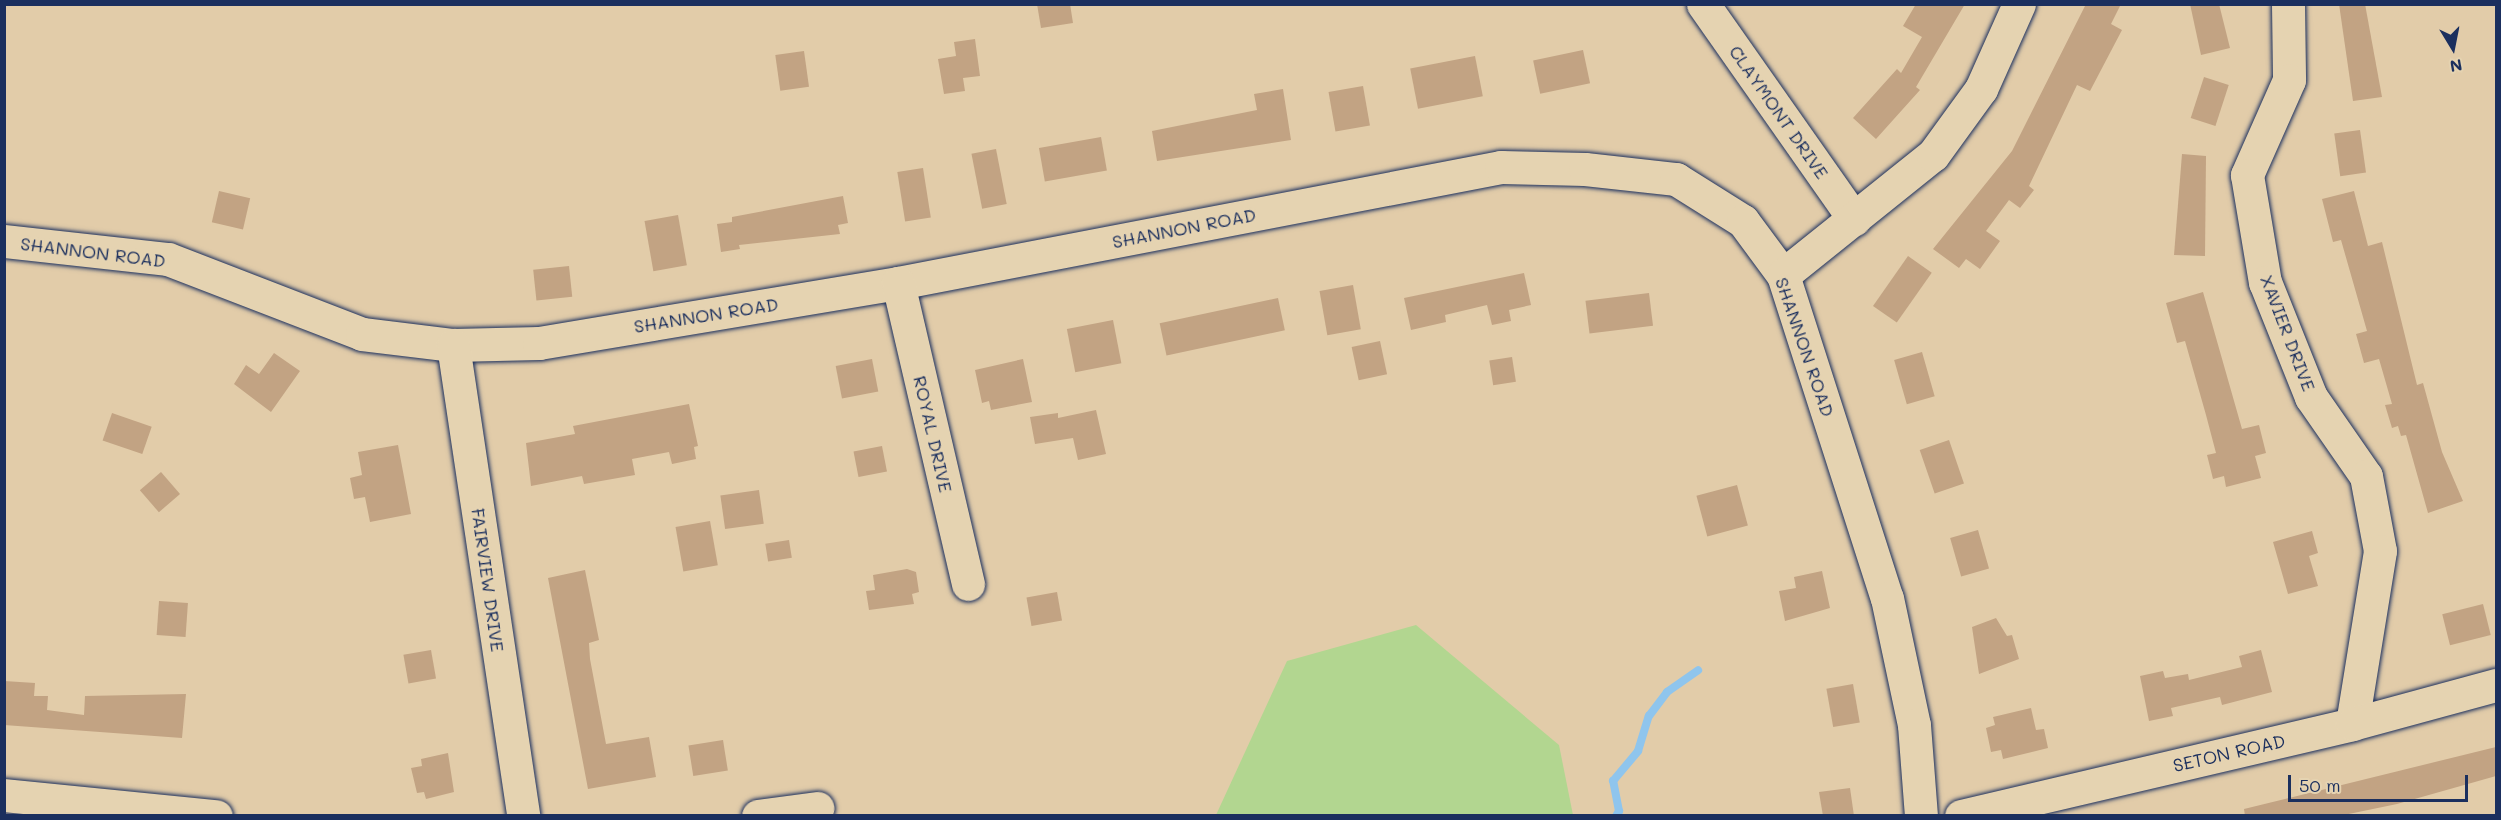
<!DOCTYPE html>
<html>
<head>
<meta charset="utf-8">
<style>
	body { margin:0 }
	#map { position:relative; width:2501px; height:820px; overflow:hidden; background:#e2cca9; font-family:Mali,sans-serif }
	div>[style] { position:absolute }
	.green>* { inset:0; background:#b2d690 }
	.stream>* { height:8px; margin:-4px; padding:0 4px; transform-origin:4px; border-radius:4px; background:#8fc5ed }
	.building>* { inset:0; background:#c2a383; transform-origin:0 0 }
	.roads { filter:drop-shadow(0 0 2px #1b2f5e) drop-shadow(0 0 2px #1b2f5e) }
	.minor>* { height:33px; margin:-16.5px; padding:0 16.5px; transform-origin:16.5px; border-radius:16.5px; background:#e5d3b1 }
	span { translate:-50% -50%; white-space:nowrap; text-align:center; line-height:1.15; -webkit-text-stroke:4.5px #e5d3b1; paint-order:stroke }
	.street-label { font-size:18px; color:#1b2f5e }
	.frame { position:absolute; inset:0; border:6px solid #1b2f5e; pointer-events:none }
	.north { position:absolute; left:2423px; top:18px; width:60px; height:60px; -webkit-text-stroke:4px #e5d3b1; paint-order:stroke; rotate:170deg; font-size:16px; font-weight:700; line-height:24px; text-align:center; color:#1b2f5e }
	.north::after { content:''; display:block; margin:auto; width:21px; height:27px; background:#1b2f5e; clip-path:polygon(50% 0,100% 100%,50% 72%,0 100%) }
	.scale { position:absolute; left:2288px; top:775px; width:180px; height:27px; box-sizing:border-box; border:3px solid #1b2f5e; border-top:0; padding-left:8px; font-size:18px; line-height:21px; white-space:nowrap; color:#1b2f5e; -webkit-text-stroke:4px #e5d3b1; paint-order:stroke }
</style>
</head>
<body>
<div id="map">
	<div class="green">
		<div style="clip-path:polygon(1416px 625px,1559px 745px,1573px 815px,1216px 815px,1287px 661px)"></div>
	</div>
	<div class="stream">
		<div style="left:1616px;top:816px;width:6px;rotate:-59deg"></div>
		<div style="left:1619px;top:811px;width:31px;rotate:-101deg"></div>
		<div style="left:1613px;top:781px;width:39px;rotate:-50deg"></div>
		<div style="left:1638px;top:751px;width:37px;rotate:-73deg"></div>
		<div style="left:1649px;top:716px;width:30px;rotate:-53deg"></div>
		<div style="left:1667px;top:692px;width:38px;rotate:-35deg"></div>
	</div>
	<div class="building">
		<div style="clip-path:polygon(1037px 4px,1070px 4px,1073px 23px,1041px 28px)"></div>
		<div style="clip-path:polygon(1916px 4px,1965px 4px,1916px 87px,1920px 90px,1876px 139px,1853px 118px,1897px 69px,1901px 73px,1922px 37px,1903px 26px)"></div>
		<div style="clip-path:polygon(2086px 4px,2121px 4px,2111px 24px,2122px 30px,2090px 91px,2077px 85px,2029px 186px,2034px 190px,2020px 208px,2009px 200px,1986px 231px,2000px 241px,1980px 269px,1966px 259px,1959px 268px,1933px 249px,2012px 151px)"></div>
		<div style="clip-path:polygon(2190px 4px,2219px 4px,2230px 48px,2201px 55px)"></div>
		<div style="clip-path:polygon(2339px 4px,2365px 4px,2382px 97px,2353px 101px)"></div>
		<div style="clip-path:polygon(975px 39px,980px 76px,963px 78px,965px 91px,944px 94px,938px 59px,956px 56px,954px 42px)"></div>
		<div style="left:1583px;top:50px;width:34px;height:51px;rotate:78deg"></div>
		<div style="left:804px;top:51px;width:36px;height:29px;rotate:82deg"></div>
		<div style="left:1475px;top:56px;width:41px;height:66px;rotate:79deg"></div>
		<div style="left:2204px;top:77px;width:26px;height:43px;rotate:18deg"></div>
		<div style="left:1363px;top:86px;width:40px;height:35px;rotate:80deg"></div>
		<div style="clip-path:polygon(1283px 89px,1291px 140px,1157px 161px,1152px 131px,1257px 110px,1254px 94px)"></div>
		<div style="left:2360px;top:130px;width:43px;height:26px;rotate:82deg"></div>
		<div style="left:1101px;top:137px;width:34px;height:63px;rotate:80deg"></div>
		<div style="left:996px;top:149px;width:56px;height:25px;rotate:79deg"></div>
		<div style="clip-path:polygon(2182px 154px,2206px 156px,2205px 256px,2174px 255px)"></div>
		<div style="left:923px;top:168px;width:50px;height:26px;rotate:81deg"></div>
		<div style="left:219px;top:191px;width:32px;height:32px;rotate:13deg"></div>
		<div style="clip-path:polygon(2354px 191px,2368px 246px,2382px 242px,2417px 385px,2423px 383px,2442px 452px,2463px 501px,2428px 513px,2406px 435px,2401px 436px,2398px 426px,2392px 428px,2385px 405px,2392px 404px,2379px 359px,2364px 363px,2356px 334px,2367px 331px,2341px 240px,2333px 242px,2322px 199px)"></div>
		<div style="clip-path:polygon(843px 196px,848px 223px,838px 225px,840px 234px,739px 245px,740px 249px,721px 252px,717px 224px,732px 222px,732px 217px)"></div>
		<div style="left:678px;top:215px;width:51px;height:34px;rotate:80deg"></div>
		<div style="left:1908px;top:256px;width:29px;height:61px;rotate:35deg"></div>
		<div style="left:569px;top:266px;width:31px;height:36px;rotate:84deg"></div>
		<div style="clip-path:polygon(1524px 273px,1531px 305px,1509px 310px,1511px 321px,1492px 325px,1487px 305px,1445px 315px,1446px 322px,1411px 330px,1404px 298px)"></div>
		<div style="left:1353px;top:285px;width:45px;height:34px;rotate:80deg"></div>
		<div style="clip-path:polygon(2203px 292px,2242px 429px,2259px 425px,2266px 453px,2255px 456px,2261px 478px,2226px 487px,2224px 476px,2213px 479px,2207px 455px,2216px 453px,2206px 415px,2185px 341px,2177px 343px,2166px 303px)"></div>
		<div style="left:1649px;top:293px;width:33px;height:64px;rotate:83deg"></div>
		<div style="left:1278px;top:298px;width:33px;height:121px;rotate:78deg"></div>
		<div style="left:1113px;top:320px;width:44px;height:47px;rotate:79deg"></div>
		<div style="left:1380px;top:341px;width:34px;height:29px;rotate:78deg"></div>
		<div style="left:1922px;top:352px;width:46px;height:29px;rotate:74deg"></div>
		<div style="clip-path:polygon(274px 353px,300px 371px,271px 412px,234px 384px,246px 365px,259px 374px)"></div>
		<div style="left:1512px;top:357px;width:25px;height:23px;rotate:81deg"></div>
		<div style="left:872px;top:359px;width:33px;height:37px;rotate:79deg"></div>
		<div style="clip-path:polygon(1023px 359px,1032px 402px,991px 410px,989px 401px,982px 403px,975px 370px)"></div>
		<div style="clip-path:polygon(689px 404px,698px 446px,694px 447px,696px 459px,672px 464px,669px 452px,632px 459px,635px 475px,584px 484px,582px 476px,531px 486px,526px 443px,575px 434px,573px 426px)"></div>
		<div style="clip-path:polygon(1096px 410px,1106px 454px,1078px 460px,1073px 438px,1035px 444px,1030px 417px,1058px 413px,1058px 418px)"></div>
		<div style="left:112px;top:413px;width:42px;height:29px;rotate:19deg"></div>
		<div style="left:1949px;top:440px;width:46px;height:31px;rotate:71deg"></div>
		<div style="clip-path:polygon(398px 445px,411px 514px,370px 522px,365px 497px,354px 499px,350px 478px,362px 475px,358px 452px)"></div>
		<div style="left:882px;top:446px;width:26px;height:29px;rotate:79deg"></div>
		<div style="left:161px;top:472px;width:29px;height:28px;rotate:49deg"></div>
		<div style="left:1737px;top:485px;width:42px;height:42px;rotate:75deg"></div>
		<div style="left:759px;top:490px;width:34px;height:39px;rotate:82deg"></div>
		<div style="left:710px;top:521px;width:45px;height:35px;rotate:80deg"></div>
		<div style="left:1978px;top:530px;width:40px;height:29px;rotate:74deg"></div>
		<div style="clip-path:polygon(2312px 531px,2318px 553px,2309px 556px,2318px 586px,2288px 594px,2273px 542px)"></div>
		<div style="left:789px;top:540px;width:18px;height:24px;rotate:81deg"></div>
		<div style="clip-path:polygon(907px 569px,916px 572px,919px 592px,912px 594px,914px 604px,869px 610px,866px 591px,875px 590px,873px 575px)"></div>
		<div style="clip-path:polygon(585px 570px,599px 640px,589px 643px,590px 659px,606px 744px,649px 737px,656px 777px,588px 789px,548px 578px)"></div>
		<div style="clip-path:polygon(1822px 571px,1830px 608px,1785px 621px,1779px 591px,1796px 588px,1794px 577px)"></div>
		<div style="left:1057px;top:592px;width:29px;height:31px;rotate:80deg"></div>
		<div style="left:159px;top:601px;width:29px;height:34px;rotate:4deg"></div>
		<div style="left:2483px;top:604px;width:32px;height:42px;rotate:76deg"></div>
		<div style="clip-path:polygon(1996px 618px,2007px 636px,2012px 635px,2019px 659px,1979px 674px,1972px 627px)"></div>
		<div style="left:431px;top:650px;width:29px;height:28px;rotate:80deg"></div>
		<div style="clip-path:polygon(2261px 650px,2272px 692px,2222px 705px,2220px 697px,2171px 708px,2173px 716px,2149px 721px,2140px 676px,2163px 671px,2165px 678px,2188px 674px,2189px 680px,2242px 667px,2239px 656px)"></div>
		<div style="clip-path:polygon(4px 681px,35px 683px,34px 696px,48px 696px,47px 710px,84px 715px,85px 696px,186px 694px,182px 738px,4px 725px)"></div>
		<div style="left:1853px;top:684px;width:39px;height:27px;rotate:80deg"></div>
		<div style="clip-path:polygon(2031px 708px,2036px 730px,2044px 729px,2048px 748px,2003px 759px,2001px 750px,1991px 752px,1986px 728px,1995px 725px,1993px 717px)"></div>
		<div style="left:723px;top:740px;width:31px;height:35px;rotate:81deg"></div>
		<div style="clip-path:polygon(2496px 747px,2496px 776px,2397px 804px,2339px 816px,2245px 816px,2244px 809px)"></div>
		<div style="clip-path:polygon(448px 753px,454px 792px,426px 799px,424px 792px,417px 793px,411px 768px,422px 766px,421px 759px)"></div>
		<div style="clip-path:polygon(1850px 788px,1854px 816px,1823px 816px,1819px 792px)"></div>
	</div>
	<div class="roads">
		<div class="minor">
			<div style="left:1703px;top:4px;width:263px;rotate:54.9deg"></div>
			<div style="left:2288px;top:4px;width:76px;rotate:89.2deg"></div>
			<div style="left:2289px;top:80px;width:104px;rotate:113.9deg"></div>
			<div style="left:2247px;top:175px;width:109px;rotate:80.5deg"></div>
			<div style="left:2265px;top:282px;width:124px;rotate:68.2deg"></div>
			<div style="left:2311px;top:397px;width:96px;rotate:55.2deg"></div>
			<div style="left:2366px;top:476px;width:76px;rotate:79.4deg"></div>
			<div style="left:2380px;top:551px;width:175px;rotate:99.2deg"></div>
			<div style="left:4px;top:241px;width:165px;rotate:6.3deg"></div>
			<div style="left:168px;top:259px;width:208px;rotate:21.1deg"></div>
			<div style="left:362px;top:334px;width:92px;rotate:6.9deg"></div>
			<div style="left:453px;top:345px;width:86px;rotate:-1.3deg"></div>
			<div style="left:539px;top:343px;width:364px;rotate:-9.5deg"></div>
			<div style="left:898px;top:283px;width:614px;rotate:-10.89deg"></div>
			<div style="left:1501px;top:167px;width:84px;rotate:1.4deg"></div>
			<div style="left:1585px;top:169px;width:92px;rotate:6.3deg"></div>
			<div style="left:1676px;top:179px;width:79px;rotate:32.1deg"></div>
			<div style="left:1743px;top:221px;width:67px;rotate:53.5deg"></div>
			<div style="left:1783px;top:275px;width:339px;rotate:72.2deg"></div>
			<div style="left:1887px;top:598px;width:130px;rotate:78deg"></div>
			<div style="left:1914px;top:725px;width:91px;rotate:85.6deg"></div>
			<div style="left:1783px;top:275px;width:192px;rotate:-38.7deg"></div>
			<div style="left:1933px;top:155px;width:82px;rotate:-54deg"></div>
			<div style="left:1981px;top:89px;width:93px;rotate:-65.9deg"></div>
			<div style="left:898px;top:283px;width:309px;rotate:76.9deg"></div>
			<div style="left:453px;top:345px;width:476px;rotate:81.5deg"></div>
			<div style="left:4px;top:795px;width:213px;rotate:5.7deg"></div>
			<div style="left:758px;top:816px;width:60px;rotate:-7.7deg"></div>
			<div style="left:1961px;top:816px;width:402px;rotate:-13.2deg"></div>
			<div style="left:2352px;top:724px;width:149px;rotate:-15.2deg"></div>
		</div>
	</div>
	<div class="street-label">
		<span style="left:1779px;top:112px;rotate:55deg">CLAYMONT DRIVE</span>
		<span style="left:1184px;top:228px;rotate:-11deg">SHANNON ROAD</span>
		<span style="left:93px;top:252px;rotate:7deg">SHANNON ROAD</span>
		<span style="left:706px;top:315px;rotate:-9deg">SHANNON ROAD</span>
		<span style="left:2288px;top:333px;rotate:69deg">XAVIER DRIVE</span>
		<span style="left:1805px;top:347px;rotate:71deg">SHANNON ROAD</span>
		<span style="left:933px;top:434px;rotate:77deg">ROYAL DRIVE</span>
		<span style="left:488px;top:580px;rotate:82deg">FAIRVIEW DRIVE</span>
		<span style="left:2229px;top:753px;rotate:-13deg">SETON ROAD</span>
	</div>
	<div class="frame"></div>
	<div class="north">N</div>
	<div class="scale">50 m</div>
</div>
</body>
</html>
